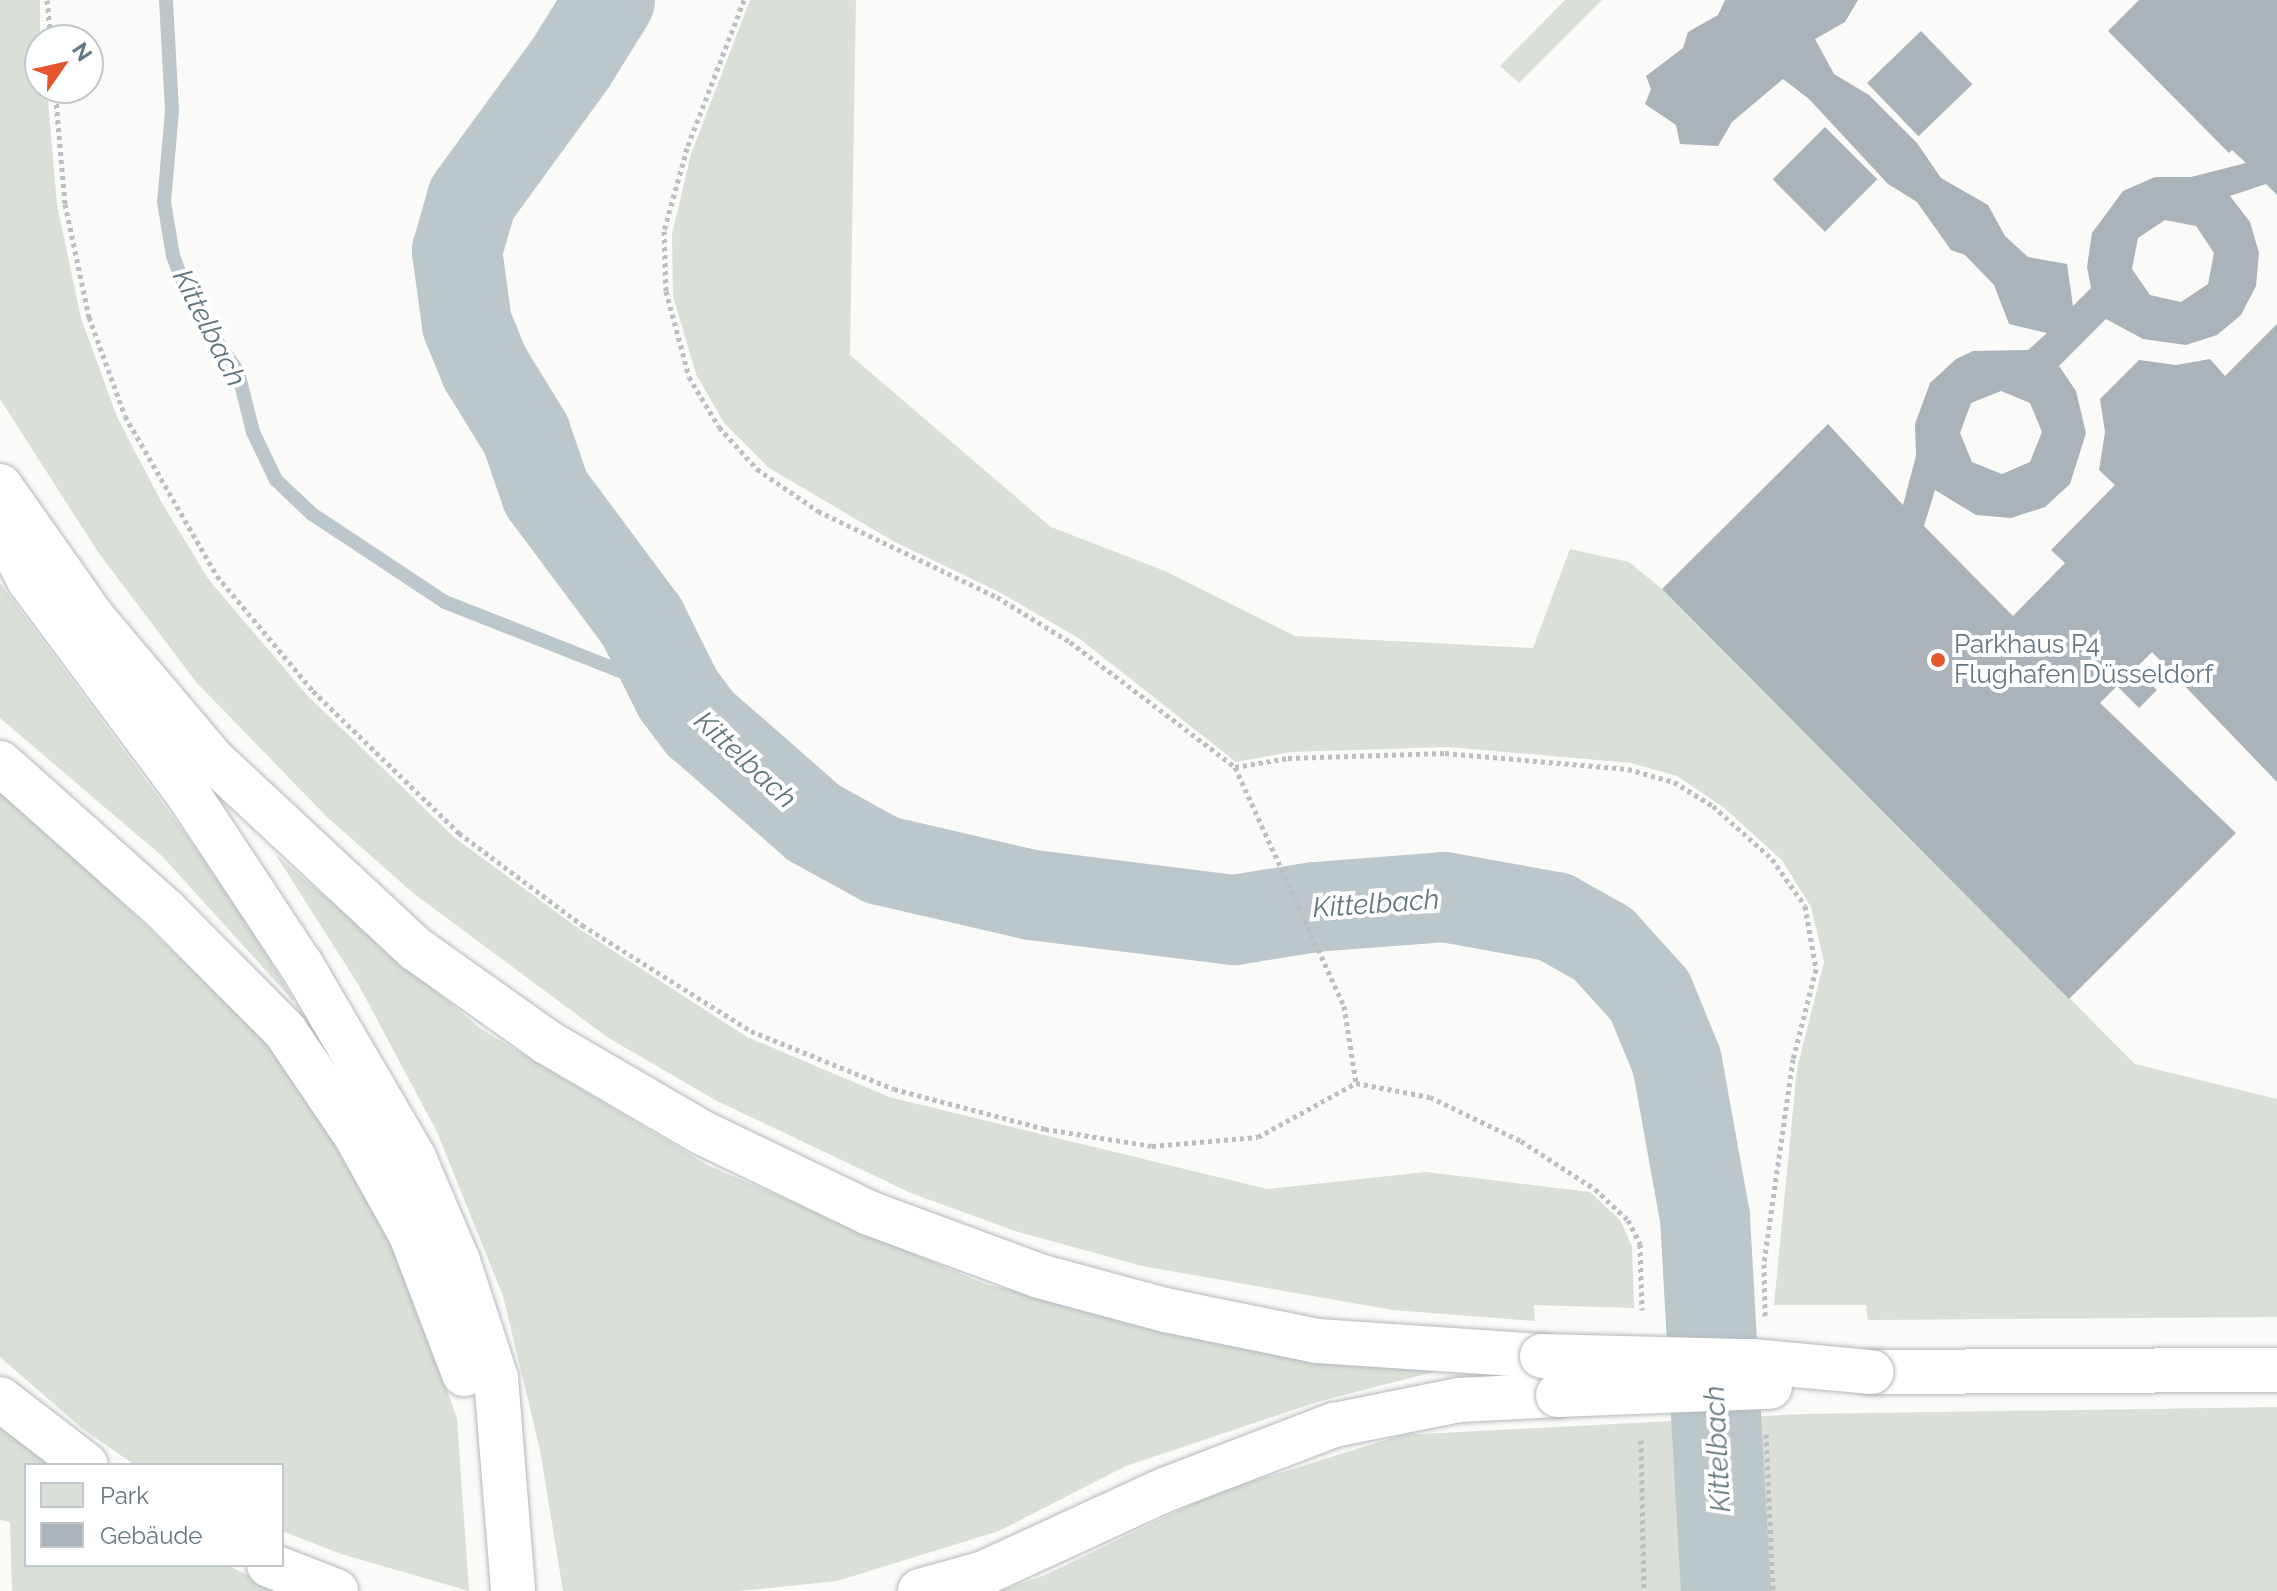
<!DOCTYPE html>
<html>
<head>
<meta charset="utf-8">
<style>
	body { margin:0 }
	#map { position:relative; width:2277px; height:1591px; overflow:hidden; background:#fafaf8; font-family:Raleway,sans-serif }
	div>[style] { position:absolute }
	.green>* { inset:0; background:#dadfd7 }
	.stream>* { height:14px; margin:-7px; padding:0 7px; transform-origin:7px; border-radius:7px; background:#bbc7cb }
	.river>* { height:90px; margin:-45px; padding:0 45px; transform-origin:45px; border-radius:45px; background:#bbc7cb }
	.building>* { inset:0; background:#aab3b9; transform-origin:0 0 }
	.path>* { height:5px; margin-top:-2.5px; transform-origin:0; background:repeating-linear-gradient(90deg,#bbbfc2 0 4px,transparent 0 8px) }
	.roads { filter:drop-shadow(0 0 2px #b4b9bd) drop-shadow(0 0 2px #b4b9bd) }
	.trunk>* { height:44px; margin:-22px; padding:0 22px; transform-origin:22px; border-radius:22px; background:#fff }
	.motorway>* { height:44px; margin:-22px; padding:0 22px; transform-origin:22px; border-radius:22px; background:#fff }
	.bridges { filter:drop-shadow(0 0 2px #b4b9bd) drop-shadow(0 0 2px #b4b9bd) }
	.trunk-bridge>* { height:44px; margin:-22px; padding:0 22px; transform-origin:22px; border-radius:22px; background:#fff }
	.dots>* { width:22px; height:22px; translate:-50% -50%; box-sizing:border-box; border:4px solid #fff; border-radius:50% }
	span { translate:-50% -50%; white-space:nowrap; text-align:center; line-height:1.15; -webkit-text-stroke:8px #fff; paint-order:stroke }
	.poi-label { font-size:26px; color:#657683 }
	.left { translate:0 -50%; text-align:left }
	.water-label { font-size:28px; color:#60757c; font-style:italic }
	.legend { position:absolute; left:24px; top:1463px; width:260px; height:104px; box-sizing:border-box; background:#fff; border:2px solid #c1c8cd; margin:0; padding:10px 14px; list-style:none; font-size:24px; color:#657683 }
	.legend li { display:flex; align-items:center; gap:16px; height:40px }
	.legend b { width:40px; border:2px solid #c1c8cd }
	.north { position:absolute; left:24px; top:24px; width:80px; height:80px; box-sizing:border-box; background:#fff; border:2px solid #c1c8cd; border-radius:50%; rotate:56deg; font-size:22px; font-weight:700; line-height:32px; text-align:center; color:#657683 }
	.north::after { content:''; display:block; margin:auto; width:28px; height:36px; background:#e4572e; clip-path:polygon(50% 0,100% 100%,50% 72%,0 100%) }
</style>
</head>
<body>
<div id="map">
	<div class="green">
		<div style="clip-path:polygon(0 0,40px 0,40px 88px,47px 88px,57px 205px,81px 318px,117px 417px,162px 503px,209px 580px,307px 695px,455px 838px,578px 928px,747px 1037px,889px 1097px,1267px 1189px,1426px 1172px,1590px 1192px,1620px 1220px,1632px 1246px,1634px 1308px,1534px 1305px,1535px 1321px,1393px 1310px,1142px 1266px,1015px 1231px,911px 1193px,717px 1101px,607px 1037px,413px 893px,327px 817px,196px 682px,98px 552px,0 399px)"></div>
		<div style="clip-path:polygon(750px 0,856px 0,850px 355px,1051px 527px,1165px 571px,1295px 636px,1533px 648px,1570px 549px,1629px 562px,1662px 589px,2135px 1064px,2277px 1099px,2277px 1317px,1868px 1320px,1866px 1305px,1774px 1305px,1797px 1069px,1824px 962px,1811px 907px,1782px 860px,1723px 807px,1677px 776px,1631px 763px,1449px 747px,1291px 752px,1236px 762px,1080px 639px,1001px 593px,893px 541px,769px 468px,724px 423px,696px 374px,673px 296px,672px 234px,691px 154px)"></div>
		<div style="clip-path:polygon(1565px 0,1602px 0,1519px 83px,1500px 66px)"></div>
		<div style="clip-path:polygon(0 583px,229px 893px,297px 1005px,162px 856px,0 718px)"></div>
		<div style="clip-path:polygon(0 785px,271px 1046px,346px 1148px,409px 1278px,457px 1419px,469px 1591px,341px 1554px,282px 1531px,282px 1465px,135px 1465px,84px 1430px,0 1357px)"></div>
		<div style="clip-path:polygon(276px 855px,481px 1029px,709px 1166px,985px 1284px,1211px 1337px,1437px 1371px,1317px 1402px,1126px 1466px,999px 1531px,837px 1581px,739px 1591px,563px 1591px,540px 1450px,503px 1296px,437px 1132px,358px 984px)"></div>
		<div style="clip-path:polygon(2277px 1407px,2277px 1591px,999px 1591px,1043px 1576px,1215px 1493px,1402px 1435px,1804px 1414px)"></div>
		<div style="clip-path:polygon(0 1425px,53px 1465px,26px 1465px,26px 1565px,227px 1565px,281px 1591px,12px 1591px,10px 1522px,0 1520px)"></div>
	</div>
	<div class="stream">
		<div style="left:166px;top:0;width:111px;rotate:86.9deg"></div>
		<div style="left:172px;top:111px;width:91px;rotate:95deg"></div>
		<div style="left:164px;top:202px;width:55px;rotate:80.5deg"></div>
		<div style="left:173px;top:256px;width:53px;rotate:68.8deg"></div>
		<div style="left:192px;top:305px;width:81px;rotate:55.5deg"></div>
		<div style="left:238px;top:372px;width:62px;rotate:76deg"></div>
		<div style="left:253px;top:432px;width:53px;rotate:64.4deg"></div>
		<div style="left:276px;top:480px;width:50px;rotate:43.4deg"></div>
		<div style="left:312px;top:514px;width:159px;rotate:33.5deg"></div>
		<div style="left:445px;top:602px;width:251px;rotate:21.5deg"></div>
	</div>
	<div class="river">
		<div style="left:610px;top:0;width:74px;rotate:121.8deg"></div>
		<div style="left:571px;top:63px;width:168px;rotate:126.1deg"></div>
		<div style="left:472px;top:199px;width:54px;rotate:106.1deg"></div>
		<div style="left:457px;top:251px;width:74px;rotate:82.2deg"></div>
		<div style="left:467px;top:324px;width:48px;rotate:67.8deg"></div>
		<div style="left:485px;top:368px;width:79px;rotate:58.5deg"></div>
		<div style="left:526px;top:435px;width:61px;rotate:71deg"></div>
		<div style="left:546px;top:493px;width:161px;rotate:53.3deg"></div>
		<div style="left:642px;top:622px;width:80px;rotate:63.4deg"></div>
		<div style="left:678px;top:694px;width:38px;rotate:53deg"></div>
		<div style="left:701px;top:724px;width:150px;rotate:41.2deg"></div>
		<div style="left:814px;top:823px;width:77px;rotate:28.9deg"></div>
		<div style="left:881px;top:860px;width:155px;rotate:13.1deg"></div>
		<div style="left:1032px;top:895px;width:204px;rotate:7.1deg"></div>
		<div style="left:1234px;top:920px;width:82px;rotate:-9.1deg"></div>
		<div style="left:1315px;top:907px;width:129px;rotate:-4.4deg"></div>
		<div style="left:1444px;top:897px;width:113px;rotate:10.2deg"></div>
		<div style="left:1555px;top:917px;width:55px;rotate:29.4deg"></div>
		<div style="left:1603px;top:944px;width:70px;rotate:47.9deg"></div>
		<div style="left:1650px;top:996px;width:71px;rotate:67.8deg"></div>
		<div style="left:1677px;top:1062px;width:158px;rotate:79.8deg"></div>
		<div style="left:1705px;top:1217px;width:375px;rotate:86.8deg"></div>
	</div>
	<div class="building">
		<div style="clip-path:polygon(evenodd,1725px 0,1858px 0,1845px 22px,1815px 39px,1834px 74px,1869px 95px,1917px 143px,1941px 178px,1988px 205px,2005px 236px,2028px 257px,2067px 264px,2073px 306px,2091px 288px,2087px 267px,2092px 233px,2123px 191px,2155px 177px,2191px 177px,2246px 163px,2232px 150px,2229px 153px,2108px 31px,2139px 0,2277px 0,2277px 195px,2266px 184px,2230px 196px,2250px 222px,2259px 253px,2256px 286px,2241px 315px,2217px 335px,2186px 345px,2143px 339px,2106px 319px,2059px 366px,2076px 391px,2086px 433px,2070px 484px,2045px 507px,2011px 518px,1976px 515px,1935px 490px,1924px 526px,2013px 616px,2065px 563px,2051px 550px,2115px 485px,2099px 470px,2105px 432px,2100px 399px,2139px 360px,2176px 365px,2210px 359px,2225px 376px,2277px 324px,2277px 782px,2152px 652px,2135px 669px,2157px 690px,2139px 708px,2117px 686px,2100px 703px,2236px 833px,2069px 999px,1662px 589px,1828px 424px,1903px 505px,1916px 456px,1915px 424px,1930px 383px,1956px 359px,1973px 351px,2028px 350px,2047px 333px,2009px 324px,1994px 285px,1965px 255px,1951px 250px,1917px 202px,1888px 184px,1809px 99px,1783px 79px,1732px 122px,1718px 146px,1680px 144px,1676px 125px,1645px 104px,1651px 89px,1646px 76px,1683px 48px,1688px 32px,1718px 15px,1725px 0,2165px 220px,2196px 226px,2214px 253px,2208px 284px,2181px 302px,2150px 295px,2132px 269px,2138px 238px,2165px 220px,1725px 0,2001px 391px,2030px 403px,2042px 432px,2030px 462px,2002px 474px,1972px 462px,1960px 433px,1971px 403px,2001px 391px)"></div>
		<div style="left:1921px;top:31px;width:74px;height:75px;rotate:46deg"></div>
		<div style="left:1825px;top:127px;width:74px;height:74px;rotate:45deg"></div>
	</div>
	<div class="path">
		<div style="left:47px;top:0;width:40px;rotate:84.3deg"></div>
		<div style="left:744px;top:0;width:159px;rotate:111.1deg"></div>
		<div style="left:687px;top:148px;width:86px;rotate:105.5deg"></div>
		<div style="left:664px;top:231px;width:60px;rotate:88.1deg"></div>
		<div style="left:666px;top:291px;width:89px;rotate:75deg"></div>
		<div style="left:689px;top:377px;width:58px;rotate:59deg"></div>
		<div style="left:719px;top:427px;width:57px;rotate:47.9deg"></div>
		<div style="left:757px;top:469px;width:74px;rotate:34.5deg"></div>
		<div style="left:818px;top:511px;width:199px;rotate:25.7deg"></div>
		<div style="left:997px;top:597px;width:86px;rotate:31.7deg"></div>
		<div style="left:1070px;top:642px;width:207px;rotate:37.1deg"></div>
		<div style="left:1235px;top:767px;width:54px;rotate:-9.6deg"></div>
		<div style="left:1288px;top:758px;width:157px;rotate:-1.8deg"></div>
		<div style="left:1445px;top:753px;width:184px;rotate:5deg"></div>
		<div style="left:1628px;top:769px;width:48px;rotate:15.8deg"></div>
		<div style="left:1674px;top:782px;width:46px;rotate:31.6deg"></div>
		<div style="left:1713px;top:806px;width:79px;rotate:41.9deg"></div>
		<div style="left:1772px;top:859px;width:57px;rotate:54.9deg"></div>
		<div style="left:1805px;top:906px;width:64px;rotate:80.1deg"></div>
		<div style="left:1816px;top:969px;width:93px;rotate:104.3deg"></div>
		<div style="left:1793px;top:1059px;width:207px;rotate:98.1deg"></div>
		<div style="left:1764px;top:1264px;width:52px;rotate:88.9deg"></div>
		<div style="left:55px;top:88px;width:116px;rotate:85.1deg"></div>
		<div style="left:65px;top:204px;width:116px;rotate:78deg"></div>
		<div style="left:89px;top:317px;width:105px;rotate:70deg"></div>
		<div style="left:125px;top:416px;width:185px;rotate:60.1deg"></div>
		<div style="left:217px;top:576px;width:150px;rotate:50.1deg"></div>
		<div style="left:313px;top:691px;width:204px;rotate:44.2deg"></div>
		<div style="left:459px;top:833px;width:154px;rotate:36.8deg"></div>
		<div style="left:582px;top:925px;width:199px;rotate:32.1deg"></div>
		<div style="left:751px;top:1031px;width:154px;rotate:22.1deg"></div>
		<div style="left:894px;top:1089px;width:156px;rotate:14.8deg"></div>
		<div style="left:1045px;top:1129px;width:108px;rotate:9deg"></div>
		<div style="left:1152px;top:1146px;width:106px;rotate:-4.9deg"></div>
		<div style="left:1258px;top:1137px;width:112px;rotate:-28.9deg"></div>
		<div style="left:1356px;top:1083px;width:75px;rotate:10.7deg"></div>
		<div style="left:1430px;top:1097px;width:101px;rotate:25.8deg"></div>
		<div style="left:1521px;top:1141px;width:88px;rotate:33deg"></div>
		<div style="left:1595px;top:1189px;width:45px;rotate:43.2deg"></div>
		<div style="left:1628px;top:1220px;width:27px;rotate:63deg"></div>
		<div style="left:1640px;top:1244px;width:66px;rotate:88.3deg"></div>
		<div style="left:1235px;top:767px;width:263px;rotate:65.5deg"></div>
		<div style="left:1344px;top:1006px;width:78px;rotate:81.1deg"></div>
		<div style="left:1766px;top:1434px;width:157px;rotate:87.4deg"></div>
		<div style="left:1641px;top:1440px;width:151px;rotate:88.9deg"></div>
	</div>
	<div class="roads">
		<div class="trunk">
			<div style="left:0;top:486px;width:161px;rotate:54.8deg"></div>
			<div style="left:93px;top:618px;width:186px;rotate:49.8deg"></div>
			<div style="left:213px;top:760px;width:277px;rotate:43deg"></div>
			<div style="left:416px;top:949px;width:161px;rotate:35.4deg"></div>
			<div style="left:547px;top:1042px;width:181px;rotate:30.3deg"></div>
			<div style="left:703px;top:1133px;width:184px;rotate:25.7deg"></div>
			<div style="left:869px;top:1213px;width:181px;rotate:20.3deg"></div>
			<div style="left:1039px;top:1276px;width:131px;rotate:15.1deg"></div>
			<div style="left:1165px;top:1310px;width:155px;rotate:11.5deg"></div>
			<div style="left:1317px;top:1341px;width:225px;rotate:3.8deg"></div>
			<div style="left:1871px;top:1372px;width:406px;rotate:-0.3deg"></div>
			<div style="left:0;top:1399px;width:108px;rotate:37.5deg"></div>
			<div style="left:269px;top:1565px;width:72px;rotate:21.2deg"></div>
			<div style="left:920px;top:1591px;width:66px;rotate:-15.7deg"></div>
			<div style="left:984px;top:1573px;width:201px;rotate:-24.7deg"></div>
			<div style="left:1167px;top:1489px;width:179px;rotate:-21deg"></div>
			<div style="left:1334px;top:1425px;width:127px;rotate:-11.3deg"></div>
			<div style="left:1459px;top:1400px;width:99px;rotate:-2.9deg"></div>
		</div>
		<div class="motorway">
			<div style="left:0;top:523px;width:64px;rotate:63deg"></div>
			<div style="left:29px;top:580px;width:267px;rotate:53.4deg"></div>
			<div style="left:188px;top:794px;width:206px;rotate:56.5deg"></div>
			<div style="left:302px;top:966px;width:222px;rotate:59.7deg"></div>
			<div style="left:414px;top:1158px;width:112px;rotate:66.9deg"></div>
			<div style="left:458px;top:1261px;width:123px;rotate:72deg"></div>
			<div style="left:496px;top:1378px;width:214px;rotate:85.4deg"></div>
			<div style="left:0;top:763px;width:222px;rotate:41.7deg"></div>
			<div style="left:166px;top:911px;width:169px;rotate:45.2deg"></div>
			<div style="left:285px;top:1031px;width:127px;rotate:55.9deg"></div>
			<div style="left:356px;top:1136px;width:113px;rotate:60.9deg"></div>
			<div style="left:411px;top:1235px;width:149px;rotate:69.1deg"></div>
		</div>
	</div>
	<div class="bridges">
		<div class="trunk-bridge">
			<div style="left:1542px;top:1356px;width:210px;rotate:1.4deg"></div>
			<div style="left:1752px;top:1361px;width:120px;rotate:5.3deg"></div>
			<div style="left:1558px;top:1395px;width:212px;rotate:-2.2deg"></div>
		</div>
	</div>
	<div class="dots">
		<div style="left:1938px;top:660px;background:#e4572e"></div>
	</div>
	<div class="poi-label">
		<span class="left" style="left:1954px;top:660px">Parkhaus P4<br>Flughafen Düsseldorf</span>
	</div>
	<div class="water-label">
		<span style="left:209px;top:328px;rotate:63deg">Kittelbach</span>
		<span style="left:745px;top:760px;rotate:43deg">Kittelbach</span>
		<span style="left:1376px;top:904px;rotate:-4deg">Kittelbach</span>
		<span style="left:1718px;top:1449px;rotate:-93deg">Kittelbach</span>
	</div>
	<ul class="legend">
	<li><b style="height:22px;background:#dadfd7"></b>Park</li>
	<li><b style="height:22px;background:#aab3b9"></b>Gebäude</li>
	</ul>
	<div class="north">N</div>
</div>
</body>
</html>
